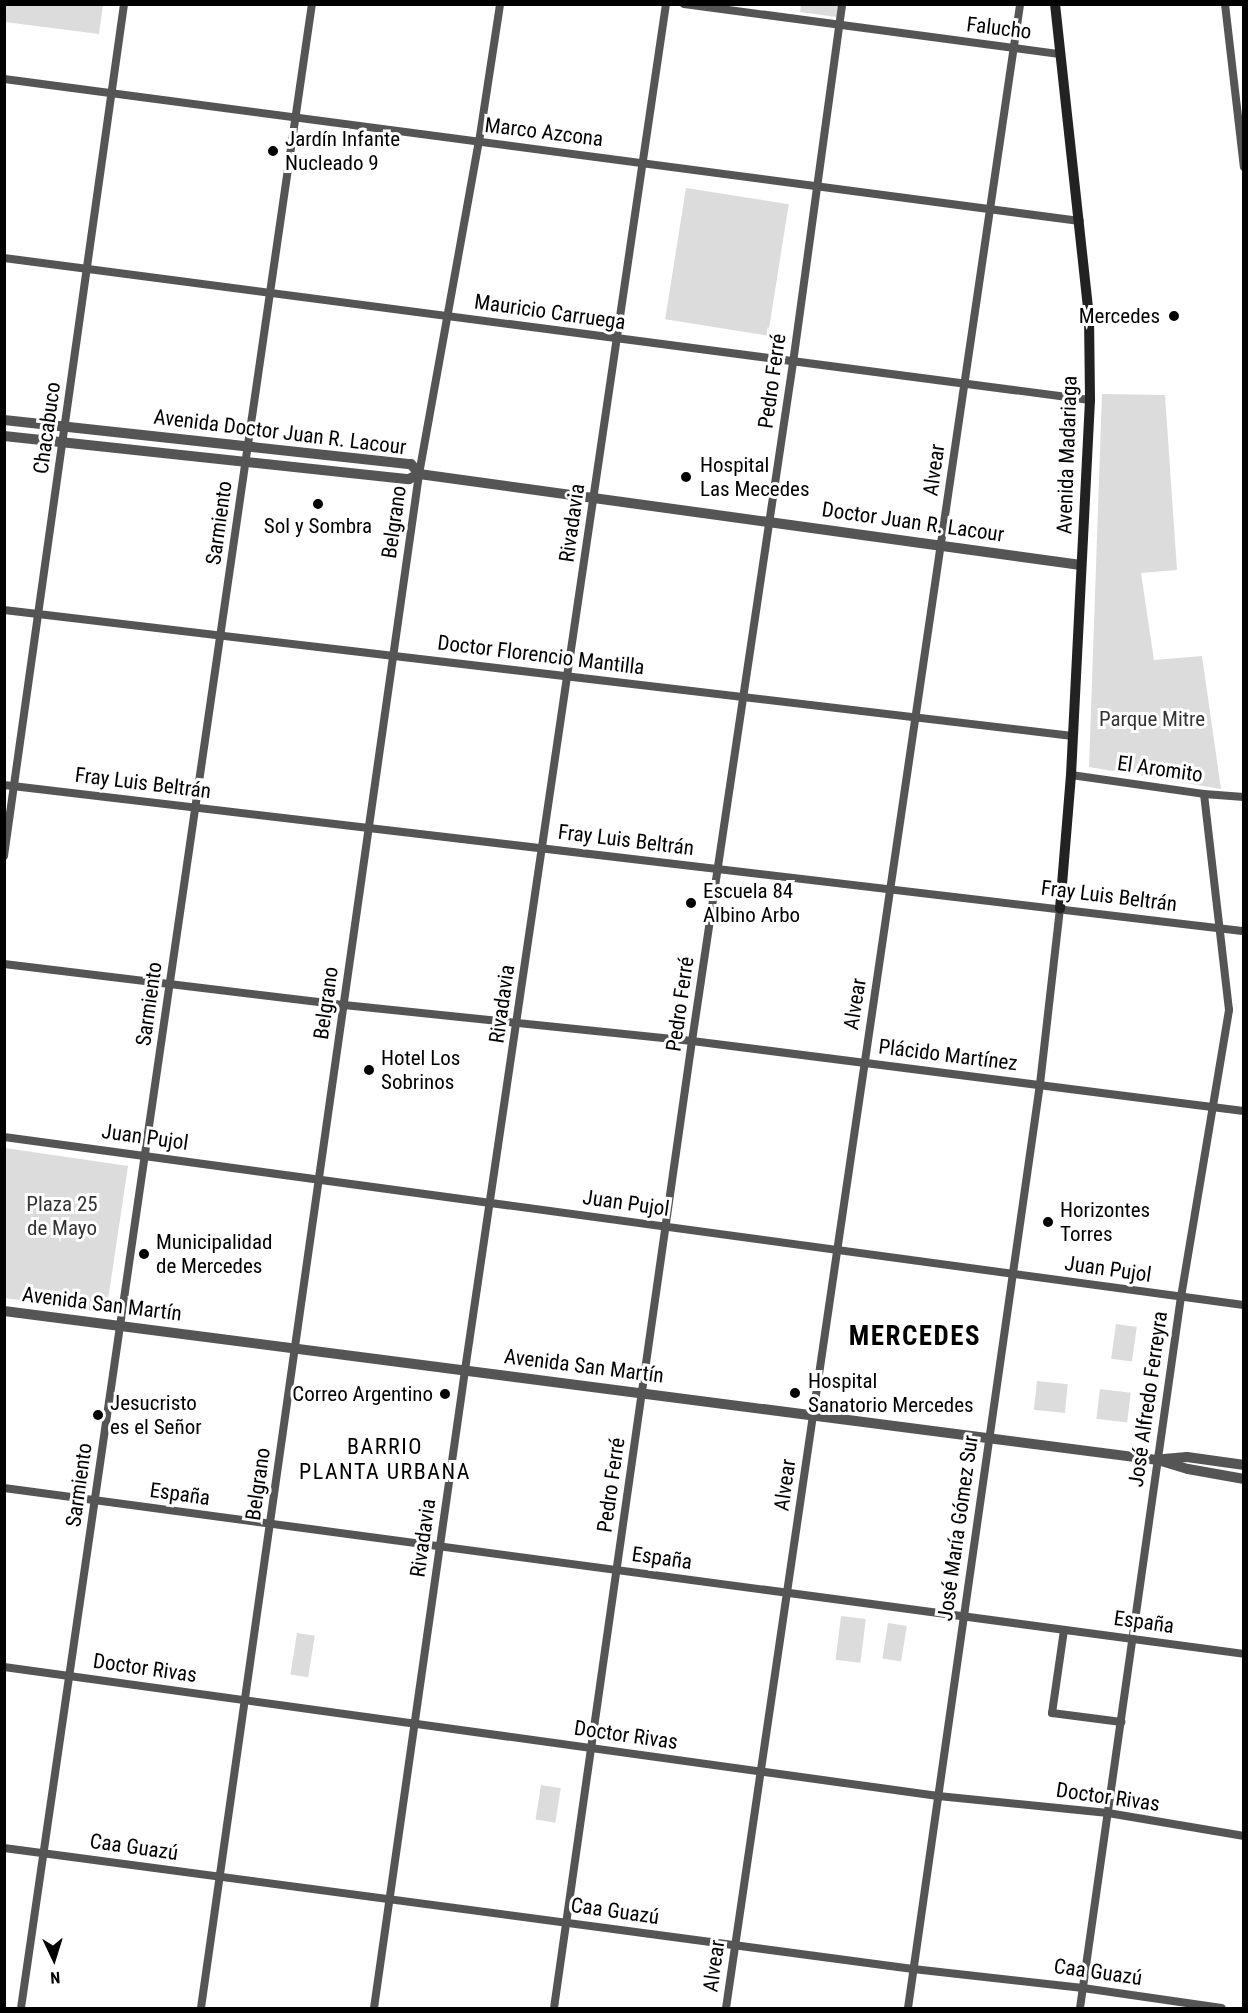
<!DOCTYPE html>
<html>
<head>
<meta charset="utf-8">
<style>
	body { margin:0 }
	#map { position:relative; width:1248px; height:2013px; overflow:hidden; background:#fff; font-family:"Roboto Condensed",sans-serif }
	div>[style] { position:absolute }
	.green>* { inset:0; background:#dcdcdc; transform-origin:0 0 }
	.minor>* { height:8px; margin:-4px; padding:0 4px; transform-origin:4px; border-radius:4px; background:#555 }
	.tertiary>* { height:10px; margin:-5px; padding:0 5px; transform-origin:5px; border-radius:5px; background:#555 }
	.secondary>* { height:10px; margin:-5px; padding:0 5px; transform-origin:5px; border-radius:5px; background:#222 }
	.dots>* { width:16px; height:16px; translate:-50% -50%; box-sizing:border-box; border:3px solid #fff; border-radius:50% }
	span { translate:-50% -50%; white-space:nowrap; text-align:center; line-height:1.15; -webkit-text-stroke:6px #fff; paint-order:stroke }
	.street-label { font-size:21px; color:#000 }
	.poi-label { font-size:21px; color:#000 }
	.left { translate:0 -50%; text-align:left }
	.right { translate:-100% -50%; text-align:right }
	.park-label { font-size:21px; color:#333 }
	.neighbourhood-label { font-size:22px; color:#000; letter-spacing:1.5px }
	.district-label { font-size:27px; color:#000; font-weight:700; letter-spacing:1.5px }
	.frame { position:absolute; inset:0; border:6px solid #000; pointer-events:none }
	.north { position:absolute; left:24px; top:1929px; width:60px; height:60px; -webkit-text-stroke:4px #fff; paint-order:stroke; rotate:176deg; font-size:16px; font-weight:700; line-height:24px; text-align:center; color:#000 }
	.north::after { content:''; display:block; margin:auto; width:21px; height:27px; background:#000; clip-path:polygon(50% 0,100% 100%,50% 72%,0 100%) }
</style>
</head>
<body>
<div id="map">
	<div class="green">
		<div style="clip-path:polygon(5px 4px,103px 5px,99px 34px,5px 22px)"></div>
		<div style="clip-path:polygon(801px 5px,839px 5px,837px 17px,800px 12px)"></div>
		<div style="left:686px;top:188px;width:104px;height:133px;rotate:9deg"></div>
		<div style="clip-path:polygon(1102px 394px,1165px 395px,1177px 570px,1141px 573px,1154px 660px,1202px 656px,1221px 789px,1089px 767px)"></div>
		<div style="clip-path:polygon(5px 1148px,128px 1166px,106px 1313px,5px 1298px)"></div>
		<div style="left:1116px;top:1324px;width:21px;height:35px;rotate:8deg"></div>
		<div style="left:1037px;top:1381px;width:31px;height:29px;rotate:6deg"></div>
		<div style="left:1100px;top:1389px;width:31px;height:30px;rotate:7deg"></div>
		<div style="left:841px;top:1616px;width:25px;height:44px;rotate:7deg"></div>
		<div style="left:888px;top:1623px;width:19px;height:36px;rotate:9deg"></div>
		<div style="left:297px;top:1633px;width:18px;height:42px;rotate:9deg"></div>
		<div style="left:541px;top:1785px;width:20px;height:35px;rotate:9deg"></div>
	</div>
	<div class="minor">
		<div style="left:684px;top:4px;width:379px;rotate:7.6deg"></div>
		<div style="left:1225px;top:4px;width:164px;rotate:83.4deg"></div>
		<div style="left:4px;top:79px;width:1085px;rotate:7.52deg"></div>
		<div style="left:4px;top:258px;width:1095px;rotate:7.45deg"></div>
		<div style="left:4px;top:610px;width:1076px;rotate:6.72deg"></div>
		<div style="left:1071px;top:775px;width:134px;rotate:8.1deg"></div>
		<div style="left:1204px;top:794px;width:40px;rotate:4.3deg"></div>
		<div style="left:4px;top:785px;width:1249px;rotate:6.72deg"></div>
		<div style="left:4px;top:856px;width:860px;rotate:-81.98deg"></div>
		<div style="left:4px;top:964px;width:342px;rotate:6.9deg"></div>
		<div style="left:344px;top:1005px;width:350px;rotate:5.9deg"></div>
		<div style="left:692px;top:1041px;width:556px;rotate:7.23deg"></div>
		<div style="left:4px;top:1137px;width:1251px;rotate:7.72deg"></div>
		<div style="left:4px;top:1488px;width:1251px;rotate:7.62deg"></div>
		<div style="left:1064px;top:1630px;width:84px;rotate:98.2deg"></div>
		<div style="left:1052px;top:1713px;width:70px;rotate:7.4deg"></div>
		<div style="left:4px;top:1667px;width:943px;rotate:7.86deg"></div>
		<div style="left:938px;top:1796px;width:171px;rotate:5.7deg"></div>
		<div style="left:1108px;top:1813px;width:138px;rotate:9.6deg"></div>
		<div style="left:4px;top:1848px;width:917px;rotate:7.58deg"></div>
		<div style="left:913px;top:1969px;width:171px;rotate:6.4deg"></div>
		<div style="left:1083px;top:1988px;width:140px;rotate:8.2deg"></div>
		<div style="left:21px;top:2008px;width:2025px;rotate:-81.74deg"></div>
		<div style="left:201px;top:2008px;width:1549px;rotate:-81.91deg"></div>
		<div style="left:419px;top:474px;width:337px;rotate:-79.8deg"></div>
		<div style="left:479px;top:142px;width:140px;rotate:-81.3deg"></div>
		<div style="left:374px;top:2008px;width:644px;rotate:-81.88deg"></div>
		<div style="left:465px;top:1370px;width:1381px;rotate:-81.63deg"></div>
		<div style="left:554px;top:2008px;width:977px;rotate:-81.88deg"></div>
		<div style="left:692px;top:1041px;width:685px;rotate:-81.53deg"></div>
		<div style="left:793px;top:363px;width:362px;rotate:-82.2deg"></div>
		<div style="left:726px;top:2008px;width:2025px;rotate:-81.65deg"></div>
		<div style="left:908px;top:2008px;width:933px;rotate:-81.87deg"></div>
		<div style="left:1040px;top:1084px;width:176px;rotate:-83.5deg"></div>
		<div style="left:1080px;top:2008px;width:718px;rotate:-81.92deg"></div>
		<div style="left:1181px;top:1297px;width:291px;rotate:-80.5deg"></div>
		<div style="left:1229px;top:1010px;width:217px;rotate:-96.6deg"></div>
	</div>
	<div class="tertiary">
		<div style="left:4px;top:420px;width:409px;rotate:6.2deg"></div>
		<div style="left:411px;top:464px;width:13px;rotate:51deg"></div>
		<div style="left:4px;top:436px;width:407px;rotate:6.1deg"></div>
		<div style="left:409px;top:479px;width:11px;rotate:-27deg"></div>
		<div style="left:419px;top:474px;width:668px;rotate:7.83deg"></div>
		<div style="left:4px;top:1311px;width:1164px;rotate:7.36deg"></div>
		<div style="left:1158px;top:1460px;width:31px;rotate:17deg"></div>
		<div style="left:1188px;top:1469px;width:57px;rotate:10.1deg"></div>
		<div style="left:1164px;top:1459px;width:23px;rotate:-5deg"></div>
		<div style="left:1187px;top:1457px;width:58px;rotate:8deg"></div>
	</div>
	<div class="secondary">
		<div style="left:1055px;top:4px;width:314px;rotate:83.8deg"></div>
		<div style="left:1089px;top:316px;width:84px;rotate:89.3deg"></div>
		<div style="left:1090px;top:400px;width:375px;rotate:92.9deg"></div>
		<div style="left:1071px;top:775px;width:134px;rotate:94.7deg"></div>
	</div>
	<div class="dots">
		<div style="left:273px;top:151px;background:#000"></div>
		<div style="left:1174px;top:316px;background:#000"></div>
		<div style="left:686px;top:477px;background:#000"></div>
		<div style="left:318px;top:504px;background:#000"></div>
		<div style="left:691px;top:903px;background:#000"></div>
		<div style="left:369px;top:1070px;background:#000"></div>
		<div style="left:1048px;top:1222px;background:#000"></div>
		<div style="left:144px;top:1254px;background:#000"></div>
		<div style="left:795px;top:1393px;background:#000"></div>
		<div style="left:445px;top:1394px;background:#000"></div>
		<div style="left:98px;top:1415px;background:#000"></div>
	</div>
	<div class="street-label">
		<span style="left:999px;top:28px;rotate:7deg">Falucho</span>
		<span style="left:544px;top:132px;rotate:7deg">Marco Azcona</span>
		<span style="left:550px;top:312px;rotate:8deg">Mauricio Carruega</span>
		<span style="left:772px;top:381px;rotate:-82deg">Pedro Ferré</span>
		<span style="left:47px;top:428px;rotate:-82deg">Chacabuco</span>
		<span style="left:280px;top:432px;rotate:7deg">Avenida Doctor Juan R. Lacour</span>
		<span style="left:1067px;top:455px;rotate:-88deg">Avenida Madariaga</span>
		<span style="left:934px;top:470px;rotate:-82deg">Alvear</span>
		<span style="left:394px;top:522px;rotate:-82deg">Belgrano</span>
		<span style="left:913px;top:522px;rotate:8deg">Doctor Juan R. Lacour</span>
		<span style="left:219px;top:523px;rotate:-82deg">Sarmiento</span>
		<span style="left:572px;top:523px;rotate:-82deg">Rivadavia</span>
		<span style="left:541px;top:655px;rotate:7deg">Doctor Florencio Mantilla</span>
		<span style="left:1160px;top:769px;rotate:8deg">El Aromito</span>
		<span style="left:143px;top:783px;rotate:7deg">Fray Luis Beltrán</span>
		<span style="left:626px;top:840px;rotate:7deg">Fray Luis Beltrán</span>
		<span style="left:1109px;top:896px;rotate:7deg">Fray Luis Beltrán</span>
		<span style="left:326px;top:1003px;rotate:-82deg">Belgrano</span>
		<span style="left:149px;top:1004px;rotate:-82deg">Sarmiento</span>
		<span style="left:502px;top:1004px;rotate:-82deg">Rivadavia</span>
		<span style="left:680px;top:1004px;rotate:-82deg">Pedro Ferré</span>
		<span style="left:855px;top:1004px;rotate:-81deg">Alvear</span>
		<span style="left:948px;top:1055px;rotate:7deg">Plácido Martínez</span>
		<span style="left:145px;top:1137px;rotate:8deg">Juan Pujol</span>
		<span style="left:626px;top:1203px;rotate:8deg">Juan Pujol</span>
		<span style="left:1108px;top:1269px;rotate:8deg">Juan Pujol</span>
		<span style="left:102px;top:1304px;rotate:7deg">Avenida San Martín</span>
		<span style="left:584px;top:1366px;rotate:7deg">Avenida San Martín</span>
		<span style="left:1148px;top:1399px;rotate:-82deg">José Alfredo Ferreyra</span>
		<span style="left:258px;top:1484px;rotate:-82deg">Belgrano</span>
		<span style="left:79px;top:1485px;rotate:-82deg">Sarmiento</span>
		<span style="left:611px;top:1485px;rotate:-82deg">Pedro Ferré</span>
		<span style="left:785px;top:1485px;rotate:-82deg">Alvear</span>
		<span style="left:180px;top:1494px;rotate:8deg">España</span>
		<span style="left:958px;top:1528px;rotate:-82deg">José María Gómez Sur</span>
		<span style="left:423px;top:1538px;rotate:-82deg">Rivadavia</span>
		<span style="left:662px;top:1558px;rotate:8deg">España</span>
		<span style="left:1144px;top:1622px;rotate:8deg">España</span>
		<span style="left:145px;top:1668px;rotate:8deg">Doctor Rivas</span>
		<span style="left:626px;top:1735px;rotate:8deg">Doctor Rivas</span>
		<span style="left:1108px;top:1797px;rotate:8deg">Doctor Rivas</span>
		<span style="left:134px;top:1847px;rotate:8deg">Caa Guazú</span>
		<span style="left:615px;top:1911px;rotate:8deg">Caa Guazú</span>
		<span style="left:714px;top:1966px;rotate:-82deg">Alvear</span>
		<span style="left:1098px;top:1972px;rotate:8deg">Caa Guazú</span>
	</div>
	<div class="poi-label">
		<span class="left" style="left:285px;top:151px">Jardín Infante<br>Nucleado 9</span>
		<span class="right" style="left:1160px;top:316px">Mercedes</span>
		<span class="left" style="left:700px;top:477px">Hospital<br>Las Mecedes</span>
		<span style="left:318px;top:526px">Sol y Sombra</span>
		<span class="left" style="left:703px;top:903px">Escuela 84<br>Albino Arbo</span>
		<span class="left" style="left:381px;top:1070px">Hotel Los<br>Sobrinos</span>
		<span class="left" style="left:1060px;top:1222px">Horizontes<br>Torres</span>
		<span class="left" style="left:156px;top:1254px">Municipalidad<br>de Mercedes</span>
		<span class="left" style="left:808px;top:1393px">Hospital<br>Sanatorio Mercedes</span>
		<span class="right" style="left:433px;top:1394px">Correo Argentino</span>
		<span class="left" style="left:110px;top:1415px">Jesucristo<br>es el Señor</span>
	</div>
	<div class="park-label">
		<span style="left:1152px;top:719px">Parque Mitre</span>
		<span style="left:62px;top:1216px">Plaza 25<br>de Mayo</span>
	</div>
	<div class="neighbourhood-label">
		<span style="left:385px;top:1459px">BARRIO<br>PLANTA URBANA</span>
	</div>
	<div class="district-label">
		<span style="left:915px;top:1337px">MERCEDES</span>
	</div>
	<div class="frame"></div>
	<div class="north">N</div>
</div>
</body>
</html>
